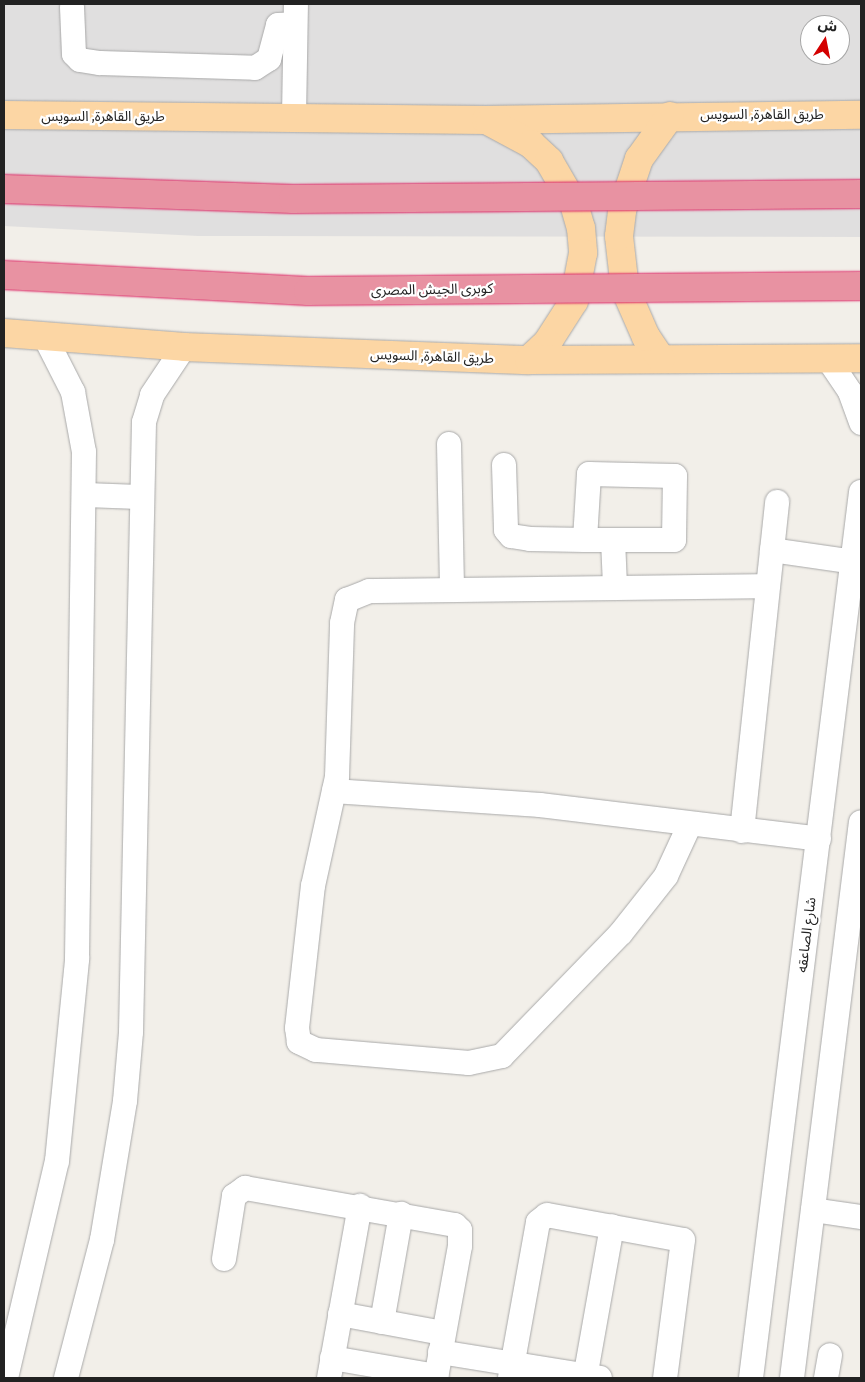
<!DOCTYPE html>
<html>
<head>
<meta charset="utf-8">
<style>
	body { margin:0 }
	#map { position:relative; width:865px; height:1382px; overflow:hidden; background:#f2efe9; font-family:"Fira Sans Condensed","Noto Sans Arabic",sans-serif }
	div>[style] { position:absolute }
	.residential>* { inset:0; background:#e0dfdf }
	.roads { filter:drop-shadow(0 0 1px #a9a9a9) drop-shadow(0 0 1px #a9a9a9) }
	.minor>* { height:24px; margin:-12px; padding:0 12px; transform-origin:12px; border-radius:12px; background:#fff }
	.major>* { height:28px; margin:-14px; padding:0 14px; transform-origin:14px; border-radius:14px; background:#fcd6a4 }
	.bridges { filter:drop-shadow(0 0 1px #dc2a67) drop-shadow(0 0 1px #dc2a67) }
	.highway-bridge>* { height:28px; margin:-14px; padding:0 14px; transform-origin:14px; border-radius:14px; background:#e892a2 }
	span { translate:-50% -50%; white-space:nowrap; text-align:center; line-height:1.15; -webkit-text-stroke:4.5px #fff; paint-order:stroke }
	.street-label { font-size:14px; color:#222 }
	.frame { position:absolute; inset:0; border:5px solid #222; pointer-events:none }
	.north { position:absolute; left:800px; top:15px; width:50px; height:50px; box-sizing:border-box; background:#fff; border:1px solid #a7a7a7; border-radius:50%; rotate:11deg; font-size:14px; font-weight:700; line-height:20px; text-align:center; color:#222 }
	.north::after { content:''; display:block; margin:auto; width:18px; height:22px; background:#d40000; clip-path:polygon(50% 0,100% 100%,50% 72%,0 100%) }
</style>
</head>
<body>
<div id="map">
	<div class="residential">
		<div style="clip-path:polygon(evenodd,4px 4px,861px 4px,861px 237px,198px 236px,4px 226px,4px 4px,810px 25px,840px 25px,840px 55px,810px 55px,810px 25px)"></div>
	</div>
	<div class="roads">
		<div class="minor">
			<div style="left:72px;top:7px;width:47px;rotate:87.6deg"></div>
			<div style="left:74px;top:54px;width:8px;rotate:45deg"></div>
			<div style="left:80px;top:60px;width:20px;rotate:9deg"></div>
			<div style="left:100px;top:63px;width:155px;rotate:1.8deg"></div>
			<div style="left:255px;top:68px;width:17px;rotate:-33deg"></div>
			<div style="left:269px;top:59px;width:35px;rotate:-75deg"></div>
			<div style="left:278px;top:25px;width:17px;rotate:-3deg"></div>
			<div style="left:294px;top:116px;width:112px;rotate:-89deg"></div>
			<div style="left:828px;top:359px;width:40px;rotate:56deg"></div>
			<div style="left:850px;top:392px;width:33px;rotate:70deg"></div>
			<div style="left:449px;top:444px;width:144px;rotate:88.8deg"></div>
			<div style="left:504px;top:465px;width:65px;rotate:88.2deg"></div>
			<div style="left:506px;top:530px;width:8px;rotate:50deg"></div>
			<div style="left:511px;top:536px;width:19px;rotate:9deg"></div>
			<div style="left:530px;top:539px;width:55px;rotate:1deg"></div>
			<div style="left:585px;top:540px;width:89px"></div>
			<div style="left:674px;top:540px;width:64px;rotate:-89.1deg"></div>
			<div style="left:675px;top:476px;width:86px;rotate:-178.7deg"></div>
			<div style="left:589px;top:474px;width:66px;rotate:93.5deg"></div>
			<div style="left:85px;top:495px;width:55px;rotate:2.1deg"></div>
			<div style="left:613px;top:540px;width:46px;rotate:87.5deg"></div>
			<div style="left:772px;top:550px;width:90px;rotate:8.3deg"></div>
			<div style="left:334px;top:791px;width:206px;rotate:3.9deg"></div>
			<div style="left:540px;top:805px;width:281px;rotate:6.9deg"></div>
			<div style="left:690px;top:824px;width:57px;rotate:114.8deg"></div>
			<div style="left:666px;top:876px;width:73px;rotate:128.3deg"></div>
			<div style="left:621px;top:933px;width:171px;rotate:134.1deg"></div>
			<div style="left:502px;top:1056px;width:34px;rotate:168deg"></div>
			<div style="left:469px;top:1063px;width:154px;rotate:-175.1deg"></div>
			<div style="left:316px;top:1050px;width:19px;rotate:-155deg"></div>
			<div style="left:299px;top:1042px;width:14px;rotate:-98deg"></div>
			<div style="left:297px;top:1028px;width:143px;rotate:-83.6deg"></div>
			<div style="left:313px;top:886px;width:112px;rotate:-77.6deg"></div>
			<div style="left:337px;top:777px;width:154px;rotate:-88.1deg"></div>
			<div style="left:342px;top:623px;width:24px;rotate:-78deg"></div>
			<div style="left:347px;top:600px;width:24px;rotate:-22deg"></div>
			<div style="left:369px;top:591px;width:397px;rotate:-0.7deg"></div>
			<div style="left:742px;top:831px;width:331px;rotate:-83.9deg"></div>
			<div style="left:813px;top:1210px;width:49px;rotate:8.3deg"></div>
			<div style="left:224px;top:1259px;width:64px;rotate:-81deg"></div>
			<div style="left:234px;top:1196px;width:14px;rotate:-36deg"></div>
			<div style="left:245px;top:1188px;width:213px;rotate:10deg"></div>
			<div style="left:455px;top:1225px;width:7px;rotate:45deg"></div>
			<div style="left:460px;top:1230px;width:16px;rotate:90deg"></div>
			<div style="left:460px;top:1246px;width:134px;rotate:100.3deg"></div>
			<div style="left:340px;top:1314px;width:105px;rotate:10.5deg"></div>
			<div style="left:382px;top:1322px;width:110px;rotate:-80deg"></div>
			<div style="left:440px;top:1352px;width:162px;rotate:9.2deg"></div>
			<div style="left:332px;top:1358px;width:106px;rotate:9.8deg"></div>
			<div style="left:6px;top:1378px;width:223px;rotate:-76.8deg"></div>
			<div style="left:57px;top:1161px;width:203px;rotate:-84.3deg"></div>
			<div style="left:77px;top:959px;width:507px;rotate:-89.21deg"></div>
			<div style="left:84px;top:452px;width:61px;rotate:-100.4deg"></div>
			<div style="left:73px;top:392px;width:62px;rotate:-117deg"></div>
			<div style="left:66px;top:1378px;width:143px;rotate:-75.4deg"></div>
			<div style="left:102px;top:1240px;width:141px;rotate:-80.6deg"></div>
			<div style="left:125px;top:1101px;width:69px;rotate:-85deg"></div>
			<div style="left:131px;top:1032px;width:610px;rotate:-88.78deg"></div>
			<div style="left:144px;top:422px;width:28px;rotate:-73deg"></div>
			<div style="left:152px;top:395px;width:58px;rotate:-56.3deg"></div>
			<div style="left:329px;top:1378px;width:175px;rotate:-79.8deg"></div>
			<div style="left:510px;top:1378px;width:158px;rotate:-79.8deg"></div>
			<div style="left:538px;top:1222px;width:11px;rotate:-38deg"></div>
			<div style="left:547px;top:1215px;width:138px;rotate:10.4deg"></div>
			<div style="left:683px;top:1240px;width:139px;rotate:97.4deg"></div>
			<div style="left:585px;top:1378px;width:154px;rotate:-79.9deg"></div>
			<div style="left:751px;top:1378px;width:893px;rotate:-82.92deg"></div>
			<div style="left:792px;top:1378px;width:560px;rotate:-82.93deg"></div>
			<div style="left:826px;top:1378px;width:23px;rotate:-80deg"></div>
		</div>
		<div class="major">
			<div style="left:4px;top:115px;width:482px;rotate:0.6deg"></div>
			<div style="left:486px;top:120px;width:375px;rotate:-0.8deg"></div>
			<div style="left:490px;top:122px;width:47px;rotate:28.2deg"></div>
			<div style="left:531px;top:144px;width:25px;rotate:43deg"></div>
			<div style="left:549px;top:161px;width:50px;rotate:59.8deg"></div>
			<div style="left:574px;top:204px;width:25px;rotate:74deg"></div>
			<div style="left:581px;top:228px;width:25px;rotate:85deg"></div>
			<div style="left:583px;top:253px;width:49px;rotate:100.6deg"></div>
			<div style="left:574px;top:301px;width:50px;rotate:122.7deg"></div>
			<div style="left:547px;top:343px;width:25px;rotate:137deg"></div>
			<div style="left:4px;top:333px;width:181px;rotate:4.4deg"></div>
			<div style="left:184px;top:347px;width:345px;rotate:2.2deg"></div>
			<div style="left:529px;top:360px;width:332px;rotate:-0.3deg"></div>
			<div style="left:661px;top:359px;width:27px;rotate:-124deg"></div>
			<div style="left:646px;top:337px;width:52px;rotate:-113.6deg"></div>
			<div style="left:625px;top:289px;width:53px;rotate:-96.5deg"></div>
			<div style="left:619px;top:236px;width:26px;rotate:-83deg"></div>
			<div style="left:622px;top:210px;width:54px;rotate:-71.6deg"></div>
			<div style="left:639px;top:159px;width:53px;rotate:-54.2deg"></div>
		</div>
	</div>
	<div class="bridges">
		<div class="highway-bridge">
			<div style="left:4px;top:189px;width:289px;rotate:2deg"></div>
			<div style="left:293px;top:199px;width:568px;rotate:-0.5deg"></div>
			<div style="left:4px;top:275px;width:304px;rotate:3deg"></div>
			<div style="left:308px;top:291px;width:553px;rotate:-0.52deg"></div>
		</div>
	</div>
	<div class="street-label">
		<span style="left:762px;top:115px">طريق القاهرة, السويس</span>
		<span style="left:103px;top:117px">طريق القاهرة, السويس</span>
		<span style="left:432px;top:290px;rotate:-1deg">كوبرى الجيش المصرى</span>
		<span style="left:432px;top:357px;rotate:2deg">طريق القاهرة, السويس</span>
		<span style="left:807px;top:935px;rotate:-83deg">شارع الصاعقه</span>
	</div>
	<div class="frame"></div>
	<div class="north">ش</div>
</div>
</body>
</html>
